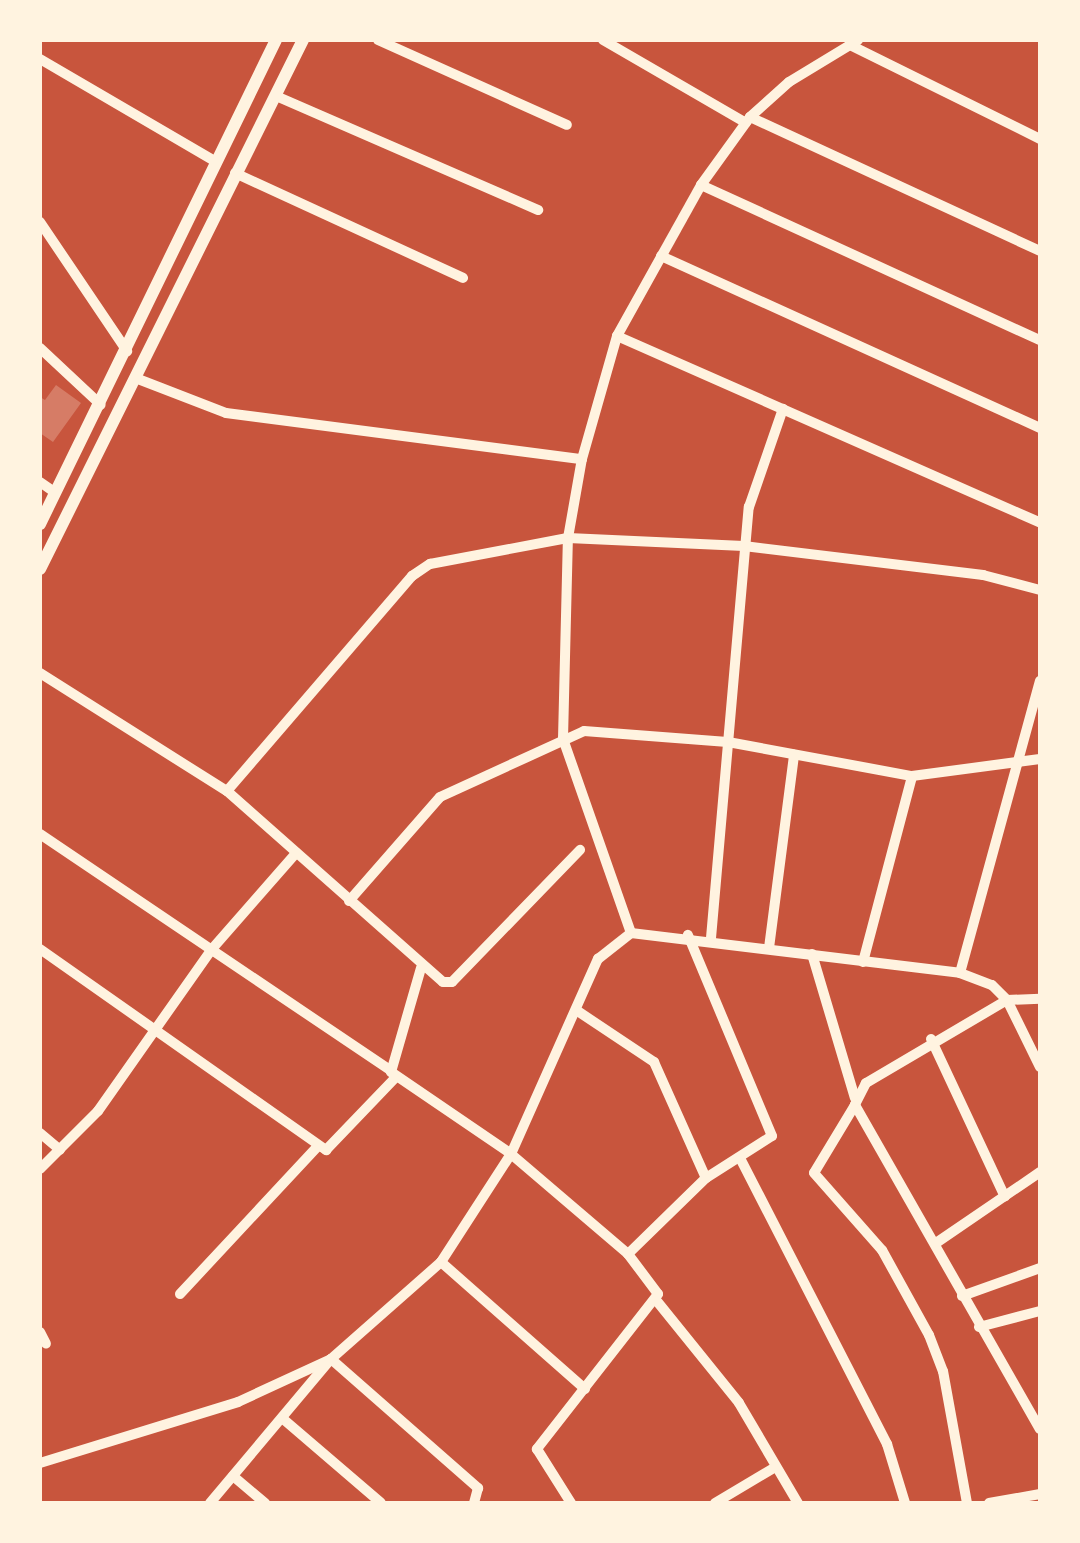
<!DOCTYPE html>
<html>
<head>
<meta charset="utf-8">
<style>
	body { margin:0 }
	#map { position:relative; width:1080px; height:1543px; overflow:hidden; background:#c8553d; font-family:Quicksand,sans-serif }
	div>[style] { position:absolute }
	.building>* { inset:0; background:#d67c66 }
	.minor>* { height:10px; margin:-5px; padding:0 5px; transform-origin:5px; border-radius:5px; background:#fff3e0 }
	.tertiary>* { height:12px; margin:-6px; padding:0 6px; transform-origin:6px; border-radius:6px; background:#fff3e0 }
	span { translate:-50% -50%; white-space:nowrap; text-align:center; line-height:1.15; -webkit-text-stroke:10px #fff3e0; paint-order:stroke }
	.frame { position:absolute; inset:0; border:42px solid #fff3e0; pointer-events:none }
</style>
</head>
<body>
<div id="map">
	<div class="building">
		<div style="clip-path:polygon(56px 385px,81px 403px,53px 442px,40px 433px,40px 397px,45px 400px)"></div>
	</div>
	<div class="minor">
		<div style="left:378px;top:40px;width:207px;rotate:24.2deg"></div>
		<div style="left:603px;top:40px;width:165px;rotate:30.1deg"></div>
		<div style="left:850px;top:45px;width:212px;rotate:26.3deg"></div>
		<div style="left:40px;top:59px;width:204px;rotate:30.3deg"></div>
		<div style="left:276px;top:96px;width:286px;rotate:23.5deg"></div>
		<div style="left:750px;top:117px;width:319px;rotate:24.8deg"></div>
		<div style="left:235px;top:173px;width:251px;rotate:24.7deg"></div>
		<div style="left:701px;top:185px;width:373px;rotate:24.6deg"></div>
		<div style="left:40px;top:222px;width:156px;rotate:56deg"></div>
		<div style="left:661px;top:256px;width:416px;rotate:24.4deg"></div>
		<div style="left:617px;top:336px;width:462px;rotate:23.8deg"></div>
		<div style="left:40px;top:348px;width:83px;rotate:43.1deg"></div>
		<div style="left:138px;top:379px;width:94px;rotate:21.1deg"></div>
		<div style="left:226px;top:413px;width:359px;rotate:7.4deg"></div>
		<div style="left:40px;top:482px;width:19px;rotate:35deg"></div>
		<div style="left:40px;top:673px;width:221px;rotate:32.3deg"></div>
		<div style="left:227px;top:791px;width:288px;rotate:41.5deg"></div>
		<div style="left:443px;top:982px;width:9px"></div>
		<div style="left:452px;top:982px;width:184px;rotate:-45.9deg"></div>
		<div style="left:227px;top:791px;width:284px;rotate:-49.3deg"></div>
		<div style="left:412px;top:576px;width:22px;rotate:-34deg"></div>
		<div style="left:430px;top:564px;width:140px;rotate:-10.7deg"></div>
		<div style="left:568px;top:538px;width:176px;rotate:2.6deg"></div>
		<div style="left:744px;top:546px;width:241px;rotate:6.9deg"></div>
		<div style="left:983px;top:575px;width:59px;rotate:14.7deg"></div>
		<div style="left:40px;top:834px;width:422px;rotate:34deg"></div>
		<div style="left:349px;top:901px;width:138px;rotate:-48.8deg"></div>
		<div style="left:440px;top:797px;width:158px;rotate:-24.6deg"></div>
		<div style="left:584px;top:731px;width:144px;rotate:4.4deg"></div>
		<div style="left:728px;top:742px;width:187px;rotate:10.5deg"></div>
		<div style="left:912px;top:776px;width:129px;rotate:-7.6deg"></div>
		<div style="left:631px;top:933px;width:206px;rotate:-109.3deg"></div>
		<div style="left:563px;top:739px;width:201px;rotate:-88.6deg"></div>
		<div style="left:568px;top:538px;width:80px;rotate:-80deg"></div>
		<div style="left:582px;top:459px;width:128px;rotate:-74.1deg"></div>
		<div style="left:617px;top:336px;width:173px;rotate:-60.9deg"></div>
		<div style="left:701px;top:185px;width:84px;rotate:-54.2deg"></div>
		<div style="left:750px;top:117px;width:52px;rotate:-41.9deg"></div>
		<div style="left:789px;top:82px;width:81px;rotate:-31.3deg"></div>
		<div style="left:711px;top:938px;width:433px;rotate:-85deg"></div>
		<div style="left:749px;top:507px;width:104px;rotate:-70.9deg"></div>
		<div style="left:769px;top:948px;width:195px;rotate:-82.6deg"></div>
		<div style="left:40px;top:949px;width:350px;rotate:35.1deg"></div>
		<div style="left:326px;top:1150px;width:101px;rotate:-46.2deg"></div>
		<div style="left:812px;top:954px;width:150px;rotate:73.4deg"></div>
		<div style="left:863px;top:962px;width:192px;rotate:-75.2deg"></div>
		<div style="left:421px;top:968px;width:108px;rotate:106.1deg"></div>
		<div style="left:391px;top:1072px;width:145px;rotate:34.3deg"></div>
		<div style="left:511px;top:1154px;width:154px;rotate:40.5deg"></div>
		<div style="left:628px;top:1254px;width:50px;rotate:53.1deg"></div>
		<div style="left:658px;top:1294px;width:197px;rotate:128deg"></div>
		<div style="left:537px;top:1449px;width:64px;rotate:57.8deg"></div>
		<div style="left:960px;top:973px;width:303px;rotate:-74.7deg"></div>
		<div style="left:576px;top:1010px;width:94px;rotate:33.7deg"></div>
		<div style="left:654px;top:1062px;width:127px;rotate:65.9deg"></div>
		<div style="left:931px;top:1039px;width:174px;rotate:64.9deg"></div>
		<div style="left:1040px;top:1067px;width:75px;rotate:-116.2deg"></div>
		<div style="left:1007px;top:1000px;width:164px;rotate:149.5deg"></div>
		<div style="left:866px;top:1083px;width:25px;rotate:117deg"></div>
		<div style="left:855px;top:1105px;width:373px;rotate:60.3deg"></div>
		<div style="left:855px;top:1105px;width:79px;rotate:121.1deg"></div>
		<div style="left:814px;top:1173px;width:103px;rotate:48.6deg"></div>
		<div style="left:882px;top:1250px;width:97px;rotate:61.1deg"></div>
		<div style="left:929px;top:1335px;width:39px;rotate:69deg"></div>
		<div style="left:943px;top:1371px;width:134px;rotate:79.7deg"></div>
		<div style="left:40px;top:1133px;width:26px;rotate:40deg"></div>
		<div style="left:740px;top:1158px;width:322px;rotate:62.8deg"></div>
		<div style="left:887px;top:1444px;width:62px;rotate:73deg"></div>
		<div style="left:40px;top:1169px;width:82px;rotate:-45deg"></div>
		<div style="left:98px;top:1111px;width:198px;rotate:-54.9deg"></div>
		<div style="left:212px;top:949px;width:128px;rotate:-48.8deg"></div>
		<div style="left:936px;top:1243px;width:126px;rotate:-34.3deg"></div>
		<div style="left:628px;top:1254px;width:109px;rotate:-44.3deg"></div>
		<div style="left:706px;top:1178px;width:78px;rotate:-32.5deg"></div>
		<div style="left:772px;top:1136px;width:218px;rotate:-112.7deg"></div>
		<div style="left:441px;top:1262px;width:192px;rotate:41.4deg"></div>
		<div style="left:180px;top:1294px;width:202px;rotate:-47deg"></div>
		<div style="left:962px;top:1296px;width:83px;rotate:-19.7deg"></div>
		<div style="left:656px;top:1300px;width:132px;rotate:51.1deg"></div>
		<div style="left:739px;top:1403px;width:116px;rotate:59.5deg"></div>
		<div style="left:979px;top:1327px;width:63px;rotate:-14.7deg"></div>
		<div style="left:40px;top:1332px;width:13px;rotate:63deg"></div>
		<div style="left:282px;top:1418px;width:130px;rotate:40.6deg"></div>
		<div style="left:40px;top:1463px;width:207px;rotate:-17.1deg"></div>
		<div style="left:238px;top:1402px;width:102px;rotate:-24.8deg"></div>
		<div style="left:331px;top:1359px;width:147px;rotate:-41.4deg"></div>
		<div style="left:441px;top:1262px;width:129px;rotate:-57.1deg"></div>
		<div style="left:511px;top:1154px;width:214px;rotate:-66deg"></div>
		<div style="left:598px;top:959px;width:42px;rotate:-38.2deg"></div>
		<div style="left:631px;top:933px;width:331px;rotate:6.9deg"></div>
		<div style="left:960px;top:973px;width:34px;rotate:21deg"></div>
		<div style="left:992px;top:985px;width:21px;rotate:45deg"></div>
		<div style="left:1007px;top:1000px;width:33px;rotate:-2deg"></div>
		<div style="left:233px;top:1476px;width:42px;rotate:40.2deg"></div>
		<div style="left:210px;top:1503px;width:188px;rotate:-50deg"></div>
		<div style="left:331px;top:1359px;width:196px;rotate:41.3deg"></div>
		<div style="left:478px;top:1488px;width:16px;rotate:105deg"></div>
		<div style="left:715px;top:1503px;width:66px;rotate:-30.8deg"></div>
		<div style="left:989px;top:1503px;width:52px;rotate:-10deg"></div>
	</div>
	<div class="tertiary">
		<div style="left:40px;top:524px;width:538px;rotate:-64.01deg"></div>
		<div style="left:40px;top:569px;width:591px;rotate:-63.57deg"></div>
	</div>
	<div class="frame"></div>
</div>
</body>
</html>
